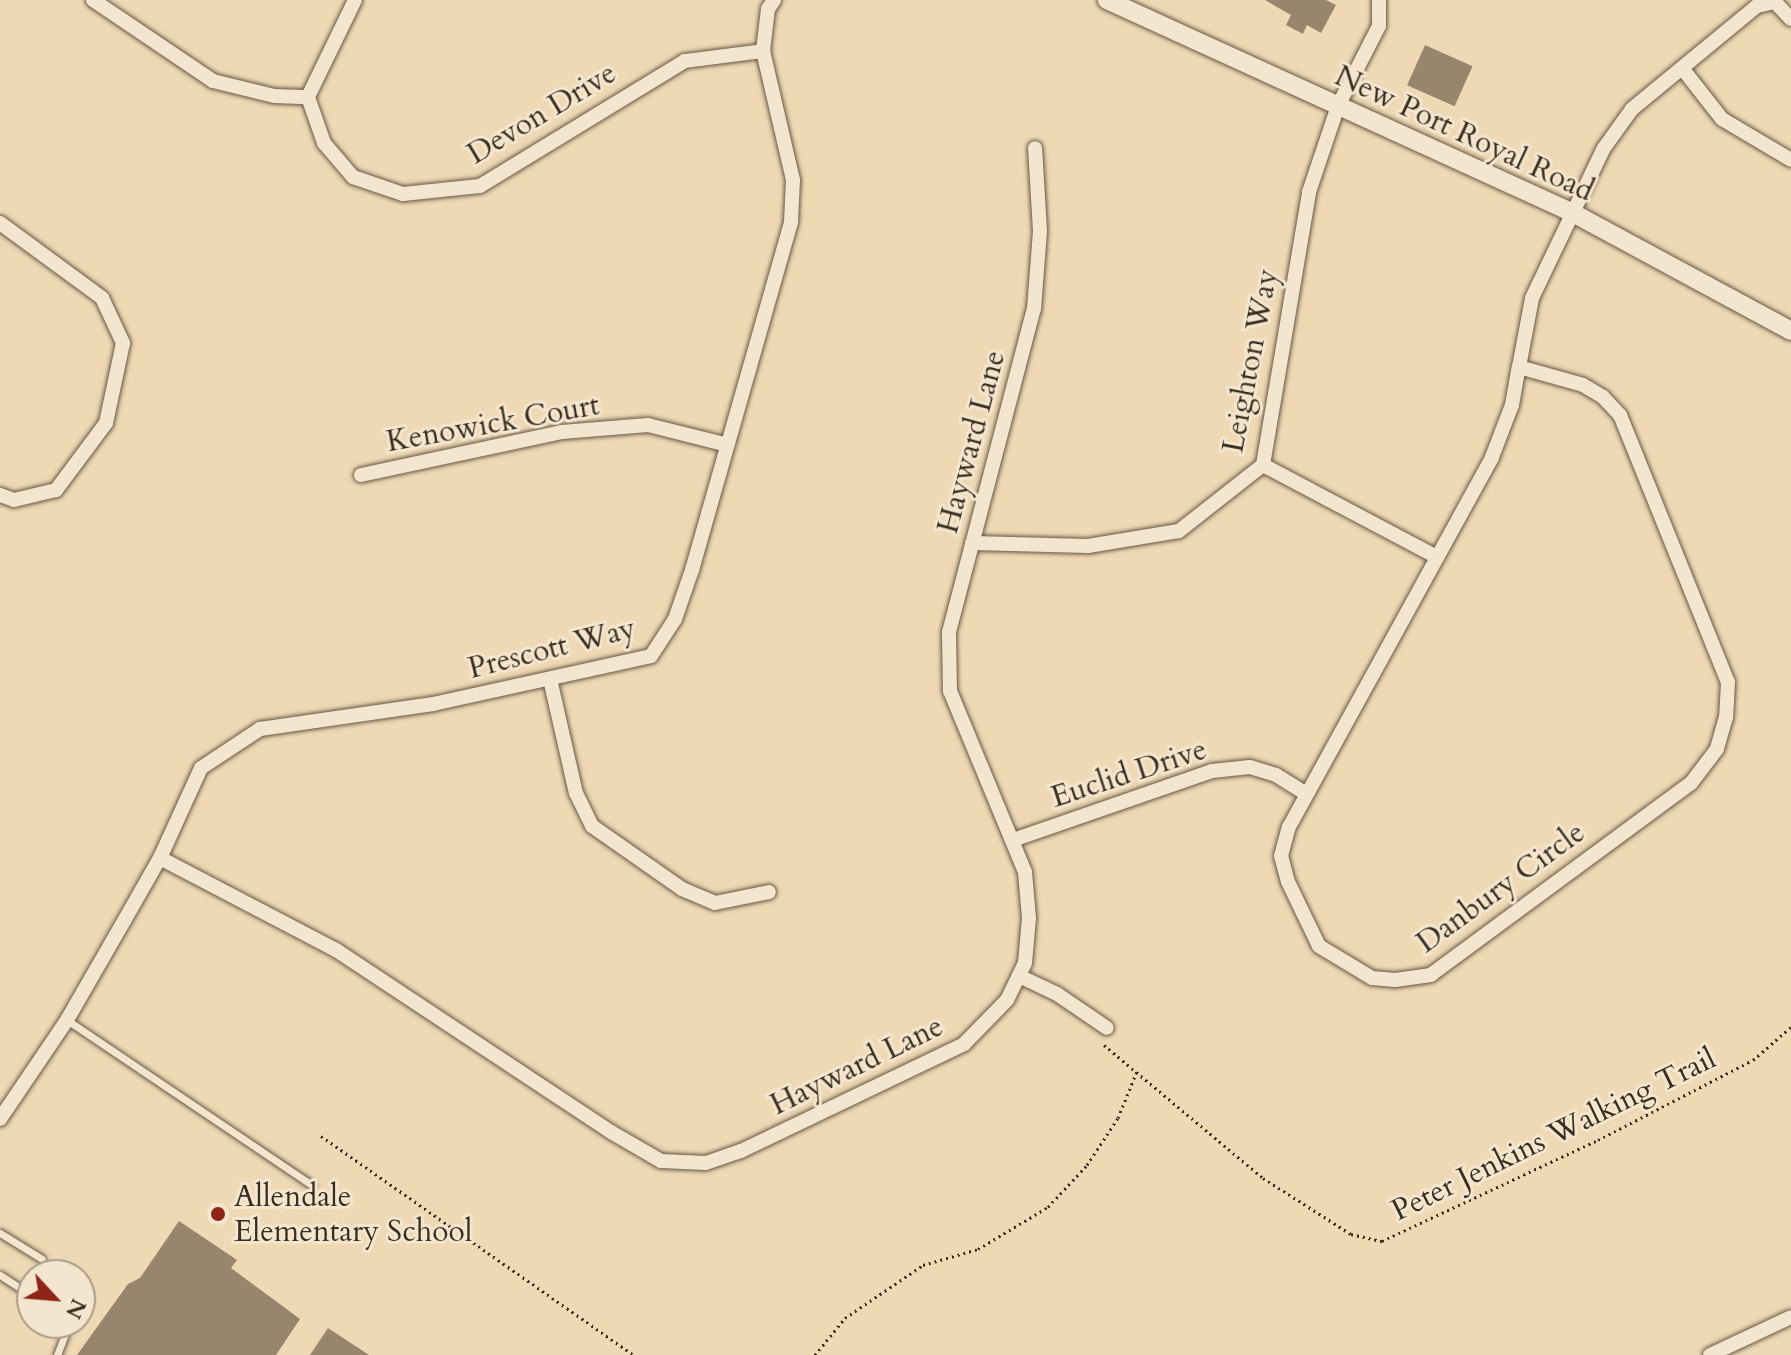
<!DOCTYPE html>
<html>
<head>
<meta charset="utf-8">
<style>
	body { margin:0 }
	#map { position:relative; width:1791px; height:1355px; overflow:hidden; background:#eed9b4; font-family:Cardo,serif }
	div>[style] { position:absolute }
	.building>* { inset:0; background:#97866d; transform-origin:0 0 }
	.path>* { height:3px; margin-top:-1.5px; transform-origin:0; background:repeating-linear-gradient(90deg,#392d21 0 2px,transparent 0 6px) }
	.roads { filter:drop-shadow(0 0 2px #665846) drop-shadow(0 0 2px #665846) }
	.service>* { height:7px; margin:-3.5px; padding:0 3.5px; transform-origin:3.5px; border-radius:3.5px; background:#f4e6ce }
	.minor>* { height:14px; margin:-7px; padding:0 7px; transform-origin:7px; border-radius:7px; background:#f4e6ce }
	.tertiary>* { height:18px; margin:-9px; padding:0 9px; transform-origin:9px; border-radius:9px; background:#f4e6ce }
	.dots>* { width:22px; height:22px; translate:-50% -50%; box-sizing:border-box; border:4px solid #f4e6ce; border-radius:50% }
	span { translate:-50% -50%; white-space:nowrap; text-align:center; line-height:1.15; -webkit-text-stroke:6px #f4e6ce; paint-order:stroke }
	.street-label { font-size:30px; color:#392d21 }
	.poi-label { font-size:30px; color:#392d21 }
	.left { translate:0 -50%; text-align:left }
	.north { position:absolute; left:16px; top:1259px; width:80px; height:80px; box-sizing:border-box; background:#f4e6ce; border:2px solid #a99c89; border-radius:50%; rotate:116deg; font-size:22px; font-weight:700; line-height:32px; text-align:center; color:#392d21 }
	.north::after { content:''; display:block; margin:auto; width:28px; height:36px; background:#8f2418; clip-path:polygon(50% 0,100% 100%,50% 72%,0 100%) }
</style>
</head>
<body>
<div id="map">
	<div class="building">
		<div style="clip-path:polygon(1265px 0,1326px 0,1336px 5px,1321px 33px,1307px 25px,1303px 34px,1286px 25px,1291px 15px)"></div>
		<div style="left:1425px;top:45px;width:52px;height:44px;rotate:24deg"></div>
		<div style="clip-path:polygon(179px 1221px,237px 1260px,231px 1268px,300px 1319px,276px 1355px,77px 1355px,128px 1284px,140px 1278px)"></div>
		<div style="clip-path:polygon(328px 1328px,369px 1355px,310px 1355px)"></div>
	</div>
	<div class="path">
		<div style="left:1104px;top:1045px;width:207px;rotate:39.9deg"></div>
		<div style="left:1263px;top:1178px;width:104px;rotate:32.5deg"></div>
		<div style="left:1351px;top:1234px;width:32px;rotate:13deg"></div>
		<div style="left:1382px;top:1241px;width:238px;rotate:-25.1deg"></div>
		<div style="left:1598px;top:1140px;width:174px;rotate:-27.3deg"></div>
		<div style="left:1753px;top:1060px;width:50px;rotate:-41deg"></div>
		<div style="left:321px;top:1136px;width:382px;rotate:35deg"></div>
		<div style="left:815px;top:1355px;width:48px;rotate:-51deg"></div>
		<div style="left:845px;top:1318px;width:94px;rotate:-34.2deg"></div>
		<div style="left:923px;top:1265px;width:57px;rotate:-16.2deg"></div>
		<div style="left:978px;top:1249px;width:82px;rotate:-31deg"></div>
		<div style="left:1048px;top:1207px;width:57px;rotate:-47.1deg"></div>
		<div style="left:1087px;top:1165px;width:56px;rotate:-56.6deg"></div>
		<div style="left:1118px;top:1118px;width:51px;rotate:-68deg"></div>
	</div>
	<div class="roads">
		<div class="service">
			<div style="left:67px;top:1020px;width:295px;rotate:34deg"></div>
			<div style="left:0;top:1233px;width:49px;rotate:31.8deg"></div>
			<div style="left:0;top:1275px;width:38px;rotate:33deg"></div>
			<div style="left:57px;top:1355px;width:22px;rotate:-69deg"></div>
			<div style="left:65px;top:1334px;width:11px;rotate:-95deg"></div>
		</div>
		<div class="minor">
			<div style="left:93px;top:0;width:145px;rotate:34deg"></div>
			<div style="left:213px;top:81px;width:63px;rotate:13.8deg"></div>
			<div style="left:274px;top:96px;width:34px;rotate:2deg"></div>
			<div style="left:355px;top:0;width:108px;rotate:115.9deg"></div>
			<div style="left:308px;top:97px;width:49px;rotate:70.8deg"></div>
			<div style="left:324px;top:143px;width:45px;rotate:49.5deg"></div>
			<div style="left:353px;top:177px;width:53px;rotate:18.8deg"></div>
			<div style="left:403px;top:194px;width:77px;rotate:-5.9deg"></div>
			<div style="left:480px;top:186px;width:240px;rotate:-31.4deg"></div>
			<div style="left:685px;top:61px;width:79px;rotate:-7.3deg"></div>
			<div style="left:1775px;top:2px;width:23px;rotate:47deg"></div>
			<div style="left:1682px;top:68px;width:65px;rotate:51.9deg"></div>
			<div style="left:1722px;top:119px;width:80px;rotate:30.7deg"></div>
			<div style="left:0;top:223px;width:127px;rotate:36.3deg"></div>
			<div style="left:102px;top:298px;width:50px;rotate:65deg"></div>
			<div style="left:123px;top:343px;width:82px;rotate:102deg"></div>
			<div style="left:106px;top:423px;width:84px;rotate:126.7deg"></div>
			<div style="left:56px;top:490px;width:43px;rotate:166.6deg"></div>
			<div style="left:14px;top:500px;width:15px;rotate:-160deg"></div>
			<div style="left:1519px;top:367px;width:66px;rotate:15.7deg"></div>
			<div style="left:1583px;top:385px;width:23px;rotate:31deg"></div>
			<div style="left:1603px;top:397px;width:25px;rotate:47deg"></div>
			<div style="left:1620px;top:415px;width:288px;rotate:68deg"></div>
			<div style="left:1728px;top:682px;width:35px;rotate:93deg"></div>
			<div style="left:1726px;top:717px;width:33px;rotate:106deg"></div>
			<div style="left:1717px;top:749px;width:43px;rotate:127.4deg"></div>
			<div style="left:1691px;top:783px;width:323px;rotate:143.6deg"></div>
			<div style="left:1431px;top:975px;width:36px;rotate:172deg"></div>
			<div style="left:1395px;top:980px;width:23px;rotate:-175deg"></div>
			<div style="left:1372px;top:978px;width:62px;rotate:-148.9deg"></div>
			<div style="left:1319px;top:946px;width:71px;rotate:-115.8deg"></div>
			<div style="left:1288px;top:882px;width:27px;rotate:-105deg"></div>
			<div style="left:1281px;top:856px;width:30px;rotate:-75deg"></div>
			<div style="left:1289px;top:827px;width:422px;rotate:-61.2deg"></div>
			<div style="left:1492px;top:457px;width:56px;rotate:-69deg"></div>
			<div style="left:1512px;top:405px;width:39px;rotate:-80deg"></div>
			<div style="left:1519px;top:367px;width:70px;rotate:-79.3deg"></div>
			<div style="left:1532px;top:298px;width:166px;rotate:-64.4deg"></div>
			<div style="left:1604px;top:148px;width:48px;rotate:-54.3deg"></div>
			<div style="left:1632px;top:109px;width:162px;rotate:-39.5deg"></div>
			<div style="left:1757px;top:6px;width:18px;rotate:-13deg"></div>
			<div style="left:1263px;top:465px;width:197px;rotate:27.9deg"></div>
			<div style="left:361px;top:475px;width:206px;rotate:-12.1deg"></div>
			<div style="left:562px;top:432px;width:86px;rotate:-4.7deg"></div>
			<div style="left:648px;top:425px;width:82px;rotate:14deg"></div>
			<div style="left:972px;top:543px;width:116px;rotate:1.5deg"></div>
			<div style="left:1088px;top:546px;width:92px;rotate:-9.4deg"></div>
			<div style="left:1179px;top:531px;width:107px;rotate:-38.2deg"></div>
			<div style="left:1263px;top:465px;width:277px;rotate:-80.4deg"></div>
			<div style="left:1309px;top:192px;width:91px;rotate:-71.4deg"></div>
			<div style="left:1338px;top:106px;width:90px;rotate:-62.9deg"></div>
			<div style="left:1379px;top:26px;width:26px;rotate:-90deg"></div>
			<div style="left:550px;top:679px;width:117px;rotate:77.2deg"></div>
			<div style="left:576px;top:793px;width:37px;rotate:64deg"></div>
			<div style="left:592px;top:826px;width:110px;rotate:35deg"></div>
			<div style="left:682px;top:889px;width:36px;rotate:23deg"></div>
			<div style="left:715px;top:903px;width:55px;rotate:-11.5deg"></div>
			<div style="left:1013px;top:840px;width:211px;rotate:-19.1deg"></div>
			<div style="left:1212px;top:771px;width:38px;rotate:-6deg"></div>
			<div style="left:1250px;top:767px;width:27px;rotate:17deg"></div>
			<div style="left:1276px;top:775px;width:34px;rotate:32deg"></div>
			<div style="left:160px;top:858px;width:199px;rotate:27.6deg"></div>
			<div style="left:336px;top:950px;width:330px;rotate:33.5deg"></div>
			<div style="left:611px;top:1132px;width:58px;rotate:30.1deg"></div>
			<div style="left:661px;top:1161px;width:45px;rotate:2.5deg"></div>
			<div style="left:706px;top:1163px;width:37px;rotate:-19deg"></div>
			<div style="left:741px;top:1151px;width:247px;rotate:-25.6deg"></div>
			<div style="left:964px;top:1044px;width:62px;rotate:-45.7deg"></div>
			<div style="left:1007px;top:1000px;width:41px;rotate:-64.1deg"></div>
			<div style="left:1025px;top:963px;width:45px;rotate:-84.9deg"></div>
			<div style="left:1029px;top:918px;width:46px;rotate:-95deg"></div>
			<div style="left:1025px;top:872px;width:196px;rotate:-112.5deg"></div>
			<div style="left:950px;top:691px;width:59px;rotate:-91deg"></div>
			<div style="left:949px;top:632px;width:334px;rotate:-75.3deg"></div>
			<div style="left:1034px;top:309px;width:78px;rotate:-85.6deg"></div>
			<div style="left:1040px;top:231px;width:83px;rotate:-93.4deg"></div>
			<div style="left:1019px;top:976px;width:42px;rotate:25.3deg"></div>
			<div style="left:1057px;top:994px;width:60px;rotate:34.2deg"></div>
			<div style="left:0;top:1119px;width:120px;rotate:-55.9deg"></div>
			<div style="left:67px;top:1020px;width:114px;rotate:-60.1deg"></div>
			<div style="left:124px;top:921px;width:73px;rotate:-60.3deg"></div>
			<div style="left:160px;top:858px;width:99px;rotate:-65.5deg"></div>
			<div style="left:201px;top:768px;width:71px;rotate:-33.5deg"></div>
			<div style="left:260px;top:729px;width:175px;rotate:-8.2deg"></div>
			<div style="left:433px;top:704px;width:223px;rotate:-12.4deg"></div>
			<div style="left:651px;top:656px;width:44px;rotate:-57deg"></div>
			<div style="left:675px;top:619px;width:52px;rotate:-70.9deg"></div>
			<div style="left:692px;top:570px;width:362px;rotate:-74.1deg"></div>
			<div style="left:791px;top:222px;width:42px;rotate:-87.3deg"></div>
			<div style="left:793px;top:180px;width:132px;rotate:-103.1deg"></div>
			<div style="left:763px;top:51px;width:42px;rotate:-83.2deg"></div>
			<div style="left:768px;top:9px;width:11px;rotate:-56deg"></div>
			<div style="left:1710px;top:1355px;width:89px;rotate:-25.1deg"></div>
		</div>
		<div class="tertiary">
			<div style="left:1107px;top:0;width:512px;rotate:24.56deg"></div>
			<div style="left:1573px;top:213px;width:248px;rotate:28.4deg"></div>
		</div>
	</div>
	<div class="dots">
		<div style="left:218px;top:1214px;background:#8f2418"></div>
	</div>
	<div class="street-label">
		<span style="left:542px;top:114px;rotate:-31deg">Devon Drive</span>
		<span style="left:1464px;top:134px;rotate:25deg">New Port Royal Road</span>
		<span style="left:1251px;top:361px;rotate:-79deg">Leighton Way</span>
		<span style="left:493px;top:424px;rotate:-10deg">Kenowick Court</span>
		<span style="left:972px;top:442px;rotate:-75deg">Hayward Lane</span>
		<span style="left:552px;top:649px;rotate:-14deg">Prescott Way</span>
		<span style="left:1129px;top:774px;rotate:-18deg">Euclid Drive</span>
		<span style="left:1501px;top:888px;rotate:-36deg">Danbury Circle</span>
		<span style="left:857px;top:1066px;rotate:-26deg">Hayward Lane</span>
		<span style="left:1554px;top:1135px;rotate:-26deg">Peter Jenkins Walking Trail</span>
	</div>
	<div class="poi-label">
		<span class="left" style="left:234px;top:1214px">Allendale<br>Elementary School</span>
	</div>
	<div class="north">N</div>
</div>
</body>
</html>
